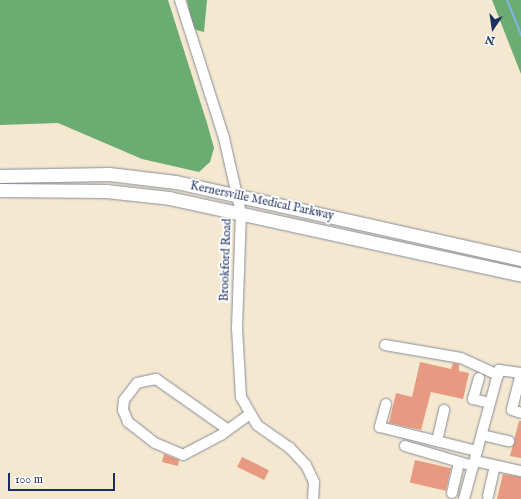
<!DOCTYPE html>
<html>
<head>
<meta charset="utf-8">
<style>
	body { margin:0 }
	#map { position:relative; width:521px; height:499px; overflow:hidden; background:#f4e8d1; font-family:"IM FELL English",serif }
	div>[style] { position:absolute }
	.forest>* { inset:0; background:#6aac71 }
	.stream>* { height:2px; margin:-1px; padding:0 1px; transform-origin:1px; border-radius:1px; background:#81b3ed }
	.building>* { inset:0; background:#e79981; transform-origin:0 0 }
	.roads { filter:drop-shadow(0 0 1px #888c98) drop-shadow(0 0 1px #888c98) }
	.minor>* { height:10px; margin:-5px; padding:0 5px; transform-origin:5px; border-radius:5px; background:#fff }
	.major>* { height:13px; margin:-6.5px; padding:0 6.5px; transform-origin:6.5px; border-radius:6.5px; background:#fff }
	span { translate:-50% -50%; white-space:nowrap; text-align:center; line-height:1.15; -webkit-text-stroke:4px #fff; paint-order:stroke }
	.street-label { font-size:12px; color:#1b2f5e }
	.north { position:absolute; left:473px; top:8px; width:40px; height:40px; -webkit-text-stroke:3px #fff; paint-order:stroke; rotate:193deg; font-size:11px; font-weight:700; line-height:16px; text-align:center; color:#1b2f5e }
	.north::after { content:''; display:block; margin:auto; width:14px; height:18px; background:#1b2f5e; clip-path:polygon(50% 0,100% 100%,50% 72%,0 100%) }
	.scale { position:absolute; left:8px; top:473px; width:107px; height:18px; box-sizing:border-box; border:2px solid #1b2f5e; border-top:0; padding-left:5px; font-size:12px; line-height:14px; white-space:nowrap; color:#1b2f5e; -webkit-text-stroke:3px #fff; paint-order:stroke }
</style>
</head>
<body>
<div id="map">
	<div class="forest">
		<div style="clip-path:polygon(0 0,168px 0,207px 123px,214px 148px,210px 162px,199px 172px,142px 159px,58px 123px,0 125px)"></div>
		<div style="clip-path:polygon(187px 0,207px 0,204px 32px,193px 29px)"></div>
		<div style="clip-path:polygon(492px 0,521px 0,521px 74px,519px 69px)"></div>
	</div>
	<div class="stream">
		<div style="left:507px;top:0;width:38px;rotate:68deg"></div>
	</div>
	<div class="building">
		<div style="clip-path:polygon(420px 362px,451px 369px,453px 363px,459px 364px,459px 371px,469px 373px,463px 399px,431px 392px,421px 430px,389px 423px,396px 393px,412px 397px)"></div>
		<div style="clip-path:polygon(519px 421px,521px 421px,521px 458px,510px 456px)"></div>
		<div style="clip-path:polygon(164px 454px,179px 460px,178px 466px,162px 462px)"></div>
		<div style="left:242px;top:457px;width:30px;height:11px;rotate:26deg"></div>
		<div style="left:415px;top:460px;width:37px;height:23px;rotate:13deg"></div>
		<div style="clip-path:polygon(503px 474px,521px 477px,521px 499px,497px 499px)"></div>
	</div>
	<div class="roads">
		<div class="minor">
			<div style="left:180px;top:0;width:145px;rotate:72.3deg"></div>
			<div style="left:224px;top:138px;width:77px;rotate:77.2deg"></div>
			<div style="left:241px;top:213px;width:115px;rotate:92deg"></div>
			<div style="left:237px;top:328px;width:69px;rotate:86.7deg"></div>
			<div style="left:241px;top:397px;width:32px;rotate:60deg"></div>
			<div style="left:257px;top:425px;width:39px;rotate:35deg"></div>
			<div style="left:289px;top:447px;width:25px;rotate:47deg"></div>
			<div style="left:306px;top:465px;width:19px;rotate:65deg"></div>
			<div style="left:314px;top:482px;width:17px;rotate:93deg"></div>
			<div style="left:385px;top:345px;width:77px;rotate:9.7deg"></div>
			<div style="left:461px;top:358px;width:41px;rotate:24.7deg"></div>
			<div style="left:521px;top:373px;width:38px;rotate:104deg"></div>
			<div style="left:512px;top:410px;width:9px;rotate:18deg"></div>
			<div style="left:479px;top:378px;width:22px;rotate:106deg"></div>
			<div style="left:473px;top:399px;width:17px;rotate:13deg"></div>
			<div style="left:386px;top:404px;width:24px;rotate:105deg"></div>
			<div style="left:380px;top:427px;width:100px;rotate:13.9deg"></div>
			<div style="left:227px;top:429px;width:87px;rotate:-144.8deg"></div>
			<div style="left:156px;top:379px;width:19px;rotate:168deg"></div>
			<div style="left:137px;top:383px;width:21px;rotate:127deg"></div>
			<div style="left:124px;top:400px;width:10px;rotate:96deg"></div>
			<div style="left:123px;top:410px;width:13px;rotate:67deg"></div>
			<div style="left:128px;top:422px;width:34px;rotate:38deg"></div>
			<div style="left:155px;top:443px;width:30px;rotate:23deg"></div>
			<div style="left:183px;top:455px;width:43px;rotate:-27.8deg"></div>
			<div style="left:221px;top:435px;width:34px;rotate:-36deg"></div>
			<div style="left:482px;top:435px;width:28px;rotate:13deg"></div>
			<div style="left:437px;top:441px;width:32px;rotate:-77deg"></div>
			<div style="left:405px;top:446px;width:71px;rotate:16.4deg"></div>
			<div style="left:475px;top:461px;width:47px;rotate:12.3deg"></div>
			<div style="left:452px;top:493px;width:31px;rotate:-77deg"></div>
			<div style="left:488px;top:496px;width:31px;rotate:-77deg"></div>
			<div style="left:464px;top:499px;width:134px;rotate:-74.8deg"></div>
			<div style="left:499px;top:370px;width:22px;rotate:8deg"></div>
		</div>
		<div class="major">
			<div style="left:0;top:176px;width:109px;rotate:-1.1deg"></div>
			<div style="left:109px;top:174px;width:67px;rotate:6.8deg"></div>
			<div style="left:176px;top:182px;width:353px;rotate:12.6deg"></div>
			<div style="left:0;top:190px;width:106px;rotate:0.5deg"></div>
			<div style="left:106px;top:191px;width:63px;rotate:6.3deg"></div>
			<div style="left:169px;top:198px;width:360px;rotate:12.3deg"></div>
		</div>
	</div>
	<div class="street-label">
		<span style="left:262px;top:201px;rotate:12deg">Kernersville Medical Parkway</span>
		<span style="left:226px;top:260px;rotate:-88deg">Brookford Road</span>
	</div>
	<div class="north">N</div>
	<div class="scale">100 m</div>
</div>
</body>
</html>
